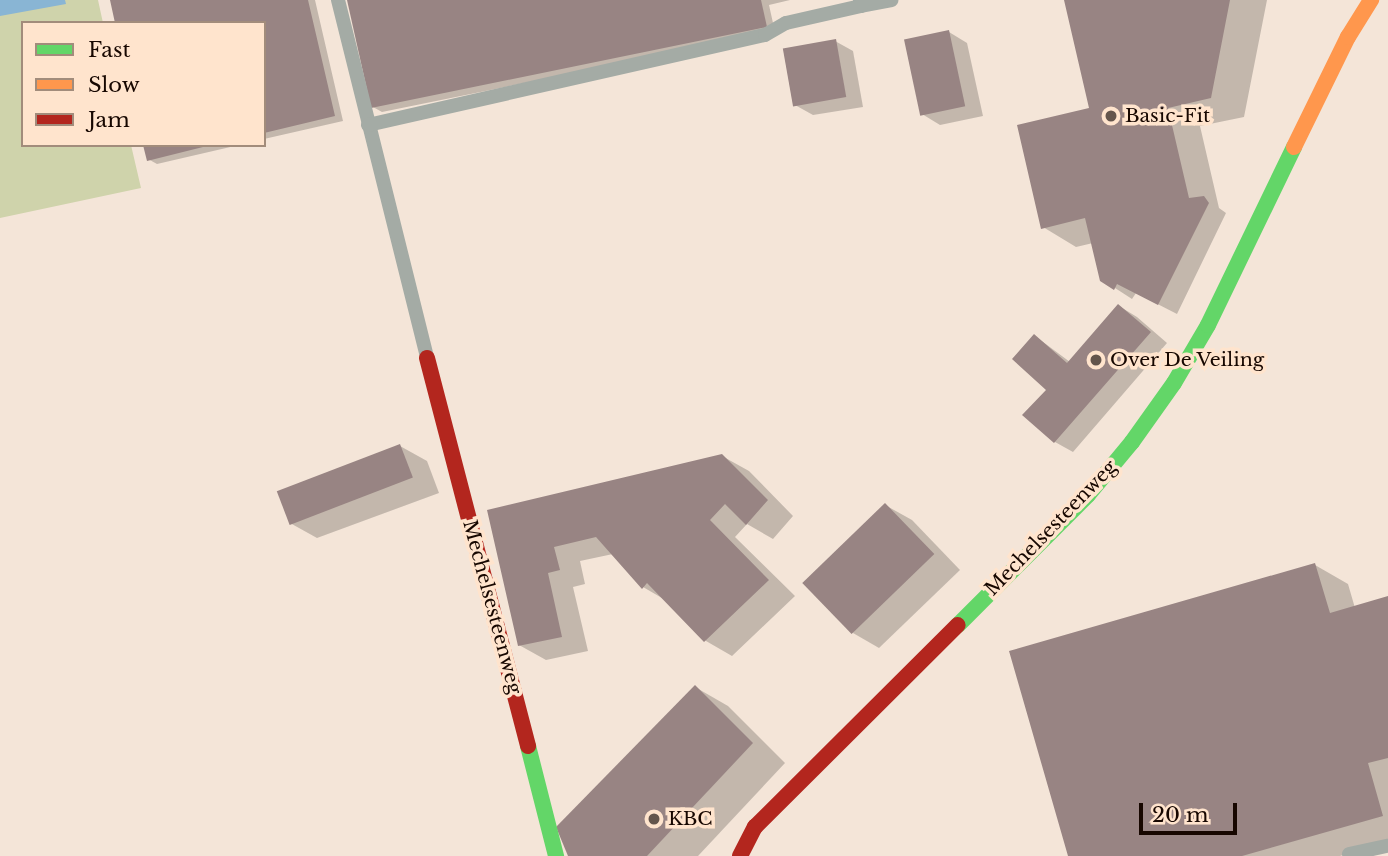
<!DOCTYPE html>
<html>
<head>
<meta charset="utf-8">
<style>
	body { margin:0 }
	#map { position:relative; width:1388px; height:856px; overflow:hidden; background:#f4e5d8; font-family:"Libre Baskerville",serif }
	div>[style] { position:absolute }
	.green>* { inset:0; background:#cfd3ab }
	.water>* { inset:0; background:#89b5d4 }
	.shadow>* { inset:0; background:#0003 }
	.building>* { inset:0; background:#988483; transform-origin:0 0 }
	.lane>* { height:14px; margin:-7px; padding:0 7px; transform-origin:7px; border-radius:7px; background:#a4aba5 }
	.fast>* { height:16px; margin:-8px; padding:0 8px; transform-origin:8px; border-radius:8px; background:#63d668 }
	.slow>* { height:16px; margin:-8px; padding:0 8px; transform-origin:8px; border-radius:8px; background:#ff974d }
	.jam>* { height:16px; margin:-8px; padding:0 8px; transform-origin:8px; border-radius:8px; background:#b3261e }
	.dots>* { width:19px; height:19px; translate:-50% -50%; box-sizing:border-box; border:4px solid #ffe4cd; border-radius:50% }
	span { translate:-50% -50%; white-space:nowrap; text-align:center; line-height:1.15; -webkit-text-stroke:7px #ffe4cd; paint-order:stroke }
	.poi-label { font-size:19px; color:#170700 }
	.left { translate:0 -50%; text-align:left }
	.street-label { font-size:19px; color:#170700 }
	.legend { position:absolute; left:21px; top:21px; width:245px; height:126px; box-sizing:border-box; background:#ffe4cd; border:2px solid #a28c7b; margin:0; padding:9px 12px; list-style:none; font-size:21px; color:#170700 }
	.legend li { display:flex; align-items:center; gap:14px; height:35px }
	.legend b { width:35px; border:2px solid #a28c7b }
	.scale { position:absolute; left:1139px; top:803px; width:98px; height:32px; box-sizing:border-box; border:4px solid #170700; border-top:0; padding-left:9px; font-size:21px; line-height:24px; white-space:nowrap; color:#170700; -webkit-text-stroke:5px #ffe4cd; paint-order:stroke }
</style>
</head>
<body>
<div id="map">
	<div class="green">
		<div style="clip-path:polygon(0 0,98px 0,103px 23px,23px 23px,23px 145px,131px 145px,141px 188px,0 218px)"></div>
	</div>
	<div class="water">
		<div style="clip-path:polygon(0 0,65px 0,66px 4px,0 16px)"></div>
	</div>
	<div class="shadow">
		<div style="clip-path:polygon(111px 0,315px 0,343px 121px,264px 139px,264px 23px)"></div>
		<div style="clip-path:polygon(349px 0,790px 0,769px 5px,775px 32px,382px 112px,373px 107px)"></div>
		<div style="clip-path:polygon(1066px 0,1267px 0,1244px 117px,1200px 126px,1219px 208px,1226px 213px,1177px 314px,1136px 293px,1132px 299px,1115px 288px,1093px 243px,1076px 247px,1043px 227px,1091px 109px)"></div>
		<div style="clip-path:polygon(949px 32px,967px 43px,983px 116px,940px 125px,922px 114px)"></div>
		<div style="clip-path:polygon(835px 41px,853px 51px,863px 107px,813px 115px,795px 105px)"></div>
		<div style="clip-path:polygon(145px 145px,239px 145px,157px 164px,148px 159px)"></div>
		<div style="clip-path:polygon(1119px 306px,1137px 317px,1167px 343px,1073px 452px,1055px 442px,1049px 390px,1035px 336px,1070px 362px)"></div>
		<div style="clip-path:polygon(400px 446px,427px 461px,439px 493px,317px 538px,290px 523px)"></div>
		<div style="clip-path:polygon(722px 456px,749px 471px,793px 516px,773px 539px,747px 524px,735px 537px,795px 596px,732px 656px,706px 641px,667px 601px,643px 587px,613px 554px,580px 561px,585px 584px,573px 587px,588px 651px,546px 660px,519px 645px,489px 511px)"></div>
		<div style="clip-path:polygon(885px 505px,912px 520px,960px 570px,879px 648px,853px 633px)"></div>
		<div style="clip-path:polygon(1315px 565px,1348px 584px,1355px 608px,1388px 598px,1388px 842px,1340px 856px,1070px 856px)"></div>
		<div style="clip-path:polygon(695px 687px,728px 706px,785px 763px,698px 856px,569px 856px)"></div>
	</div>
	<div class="building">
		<div style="clip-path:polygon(110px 0,308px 0,335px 116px,264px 133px,264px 23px,115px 23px)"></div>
		<div style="clip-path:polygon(347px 0,761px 0,767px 27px,371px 108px)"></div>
		<div style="clip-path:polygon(1064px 0,1230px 0,1211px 98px,1168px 108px,1189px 198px,1204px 196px,1209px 203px,1158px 305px,1117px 284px,1114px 290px,1100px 281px,1085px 218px,1041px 229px,1017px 125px,1089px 108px)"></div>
		<div style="left:949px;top:30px;width:78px;height:46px;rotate:78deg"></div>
		<div style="left:836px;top:39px;width:59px;height:54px;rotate:80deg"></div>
		<div style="clip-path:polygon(143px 145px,207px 145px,207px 146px,147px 161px)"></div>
		<div style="clip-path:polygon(1118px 304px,1151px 332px,1054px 443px,1022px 415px,1046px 390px,1012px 359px,1034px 334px,1067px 363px)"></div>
		<div style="left:400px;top:444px;width:36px;height:132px;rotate:69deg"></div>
		<div style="clip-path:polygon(722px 454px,768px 500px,746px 525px,725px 504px,710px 520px,769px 580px,704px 642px,647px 583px,642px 589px,596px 537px,554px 547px,560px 570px,548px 573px,562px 637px,518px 646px,487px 510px)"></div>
		<div style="left:885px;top:503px;width:71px;height:115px;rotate:46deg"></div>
		<div style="clip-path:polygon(1315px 563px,1330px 613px,1388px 596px,1388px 758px,1368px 763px,1383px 816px,1242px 856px,1068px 856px,1009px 651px)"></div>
		<div style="clip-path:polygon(695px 685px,753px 743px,647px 856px,568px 856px,556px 827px)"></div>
	</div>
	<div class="lane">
		<div style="left:338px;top:0;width:367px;rotate:76deg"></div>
		<div style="left:860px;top:0;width:6px;rotate:81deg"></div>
		<div style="left:861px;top:6px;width:31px;rotate:-11deg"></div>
		<div style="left:368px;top:125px;width:407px;rotate:-12.8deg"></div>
		<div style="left:765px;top:35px;width:24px;rotate:-30deg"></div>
		<div style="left:786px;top:23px;width:77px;rotate:-12.8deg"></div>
		<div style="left:1349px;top:854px;width:40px;rotate:-12deg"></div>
	</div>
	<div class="fast">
		<div style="left:958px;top:625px;width:184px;rotate:-45deg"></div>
		<div style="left:1088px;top:495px;width:69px;rotate:-50.3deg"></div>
		<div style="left:1132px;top:442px;width:72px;rotate:-54.6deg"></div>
		<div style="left:1174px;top:383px;width:67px;rotate:-59.6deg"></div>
		<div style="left:1208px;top:325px;width:198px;rotate:-64.2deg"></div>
		<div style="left:528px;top:746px;width:114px;rotate:75.7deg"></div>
	</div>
	<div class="slow">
		<div style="left:1294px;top:147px;width:123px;rotate:-63.9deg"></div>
		<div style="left:1348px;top:37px;width:44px;rotate:-58.1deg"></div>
	</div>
	<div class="jam">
		<div style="left:427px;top:358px;width:401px;rotate:75.4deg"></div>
		<div style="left:740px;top:856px;width:33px;rotate:-63deg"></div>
		<div style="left:755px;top:827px;width:286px;rotate:-44.9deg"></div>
	</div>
	<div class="dots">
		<div style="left:1111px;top:116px;background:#64554c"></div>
		<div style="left:1096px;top:360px;background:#64554c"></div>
		<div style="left:654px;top:819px;background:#64554c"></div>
	</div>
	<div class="poi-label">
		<span class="left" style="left:1125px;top:116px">Basic-Fit</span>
		<span class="left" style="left:1110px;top:360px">Over De Veiling</span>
		<span class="left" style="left:668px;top:819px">KBC</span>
	</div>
	<div class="street-label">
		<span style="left:1051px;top:528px;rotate:-46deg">Mechelsesteenweg</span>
		<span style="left:492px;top:607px;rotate:75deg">Mechelsesteenweg</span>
	</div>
	<ul class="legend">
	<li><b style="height:9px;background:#63d668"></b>Fast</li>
	<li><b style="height:9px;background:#ff974d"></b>Slow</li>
	<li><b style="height:9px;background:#b3261e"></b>Jam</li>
	</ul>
	<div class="scale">20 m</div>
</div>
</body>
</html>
